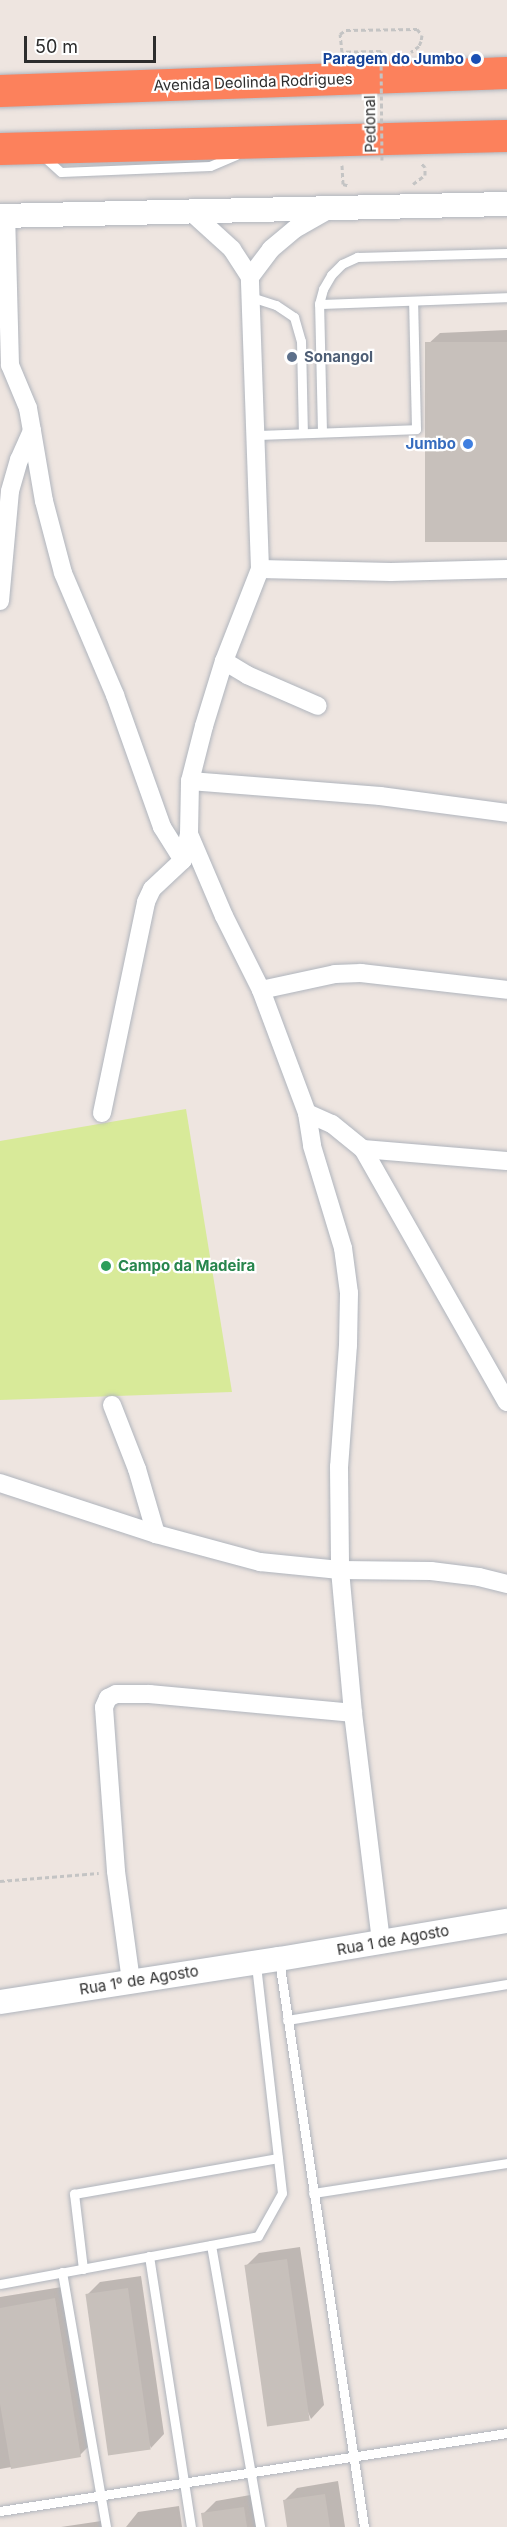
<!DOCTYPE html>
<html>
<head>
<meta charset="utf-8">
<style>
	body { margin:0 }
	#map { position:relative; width:507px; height:2527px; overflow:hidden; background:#eee5e0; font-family:Inter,sans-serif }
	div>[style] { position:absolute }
	.pitch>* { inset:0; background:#d8ea99 }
	.shadow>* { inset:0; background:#0003 }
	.building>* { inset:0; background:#c7c0bb; transform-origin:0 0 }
	.path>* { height:3px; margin-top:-1.5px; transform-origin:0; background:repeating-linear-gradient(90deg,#c4c4c4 0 4.5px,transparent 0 7.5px) }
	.roads { filter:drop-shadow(0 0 2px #b0b5bd) drop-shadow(0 0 2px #b0b5bd) }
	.lane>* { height:9px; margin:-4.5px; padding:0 4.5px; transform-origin:4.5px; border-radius:4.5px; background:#fff }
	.street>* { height:18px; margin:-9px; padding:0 9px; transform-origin:9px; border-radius:9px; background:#fff }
	.secondary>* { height:24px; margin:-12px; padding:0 12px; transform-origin:12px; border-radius:12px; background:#fff }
	.highway>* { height:32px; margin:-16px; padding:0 16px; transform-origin:16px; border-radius:16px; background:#fc815c }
	.path-bridge>* { height:3px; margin-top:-1.5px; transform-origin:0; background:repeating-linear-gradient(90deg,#c4c4c4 0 4.5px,transparent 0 7.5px) }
	.dots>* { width:16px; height:16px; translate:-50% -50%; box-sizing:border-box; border:3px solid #fff; border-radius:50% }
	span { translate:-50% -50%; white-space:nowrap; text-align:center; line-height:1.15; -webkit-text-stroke:4.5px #fff; paint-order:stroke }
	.transit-label { font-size:15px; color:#164399; font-weight:700 }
	.right { translate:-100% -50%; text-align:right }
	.street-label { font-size:15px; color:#2d2d2d }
	.service-label { font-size:15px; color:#4e5e75; font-weight:700 }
	.left { translate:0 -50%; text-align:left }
	.shop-label { font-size:15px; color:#366cbe; font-weight:700 }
	.leisure-label { font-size:15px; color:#27864d; font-weight:700 }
	.scale { position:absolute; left:24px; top:36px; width:132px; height:27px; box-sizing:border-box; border:3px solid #2d2d2d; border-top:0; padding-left:8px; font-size:18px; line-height:21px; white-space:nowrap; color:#2d2d2d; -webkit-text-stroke:4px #fff; paint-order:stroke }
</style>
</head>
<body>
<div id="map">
	<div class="pitch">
		<div style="clip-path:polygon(186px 1109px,232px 1392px,0 1400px,0 1141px)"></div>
	</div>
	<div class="shadow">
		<div style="clip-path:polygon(507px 330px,507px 540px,426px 346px,440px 333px)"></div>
		<div style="clip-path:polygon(300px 2247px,324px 2405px,311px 2419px,246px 2266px,259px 2253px)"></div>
		<div style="clip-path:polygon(141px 2276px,164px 2434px,151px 2448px,87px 2295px,100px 2282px)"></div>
		<div style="clip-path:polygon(68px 2286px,93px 2442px,80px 2455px,0 2469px,0 2297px)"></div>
		<div style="clip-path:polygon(338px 2481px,345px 2527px,288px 2527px,284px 2501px,297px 2488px)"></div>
		<div style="clip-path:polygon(256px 2494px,261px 2527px,205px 2527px,203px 2514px,216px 2501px)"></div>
		<div style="clip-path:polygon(179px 2506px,182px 2527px,126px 2527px,138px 2512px)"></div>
		<div style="clip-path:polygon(108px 2520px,109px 2527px,61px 2527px)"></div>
	</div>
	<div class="building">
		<div style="left:507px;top:342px;width:200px;height:82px;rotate:90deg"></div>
		<div style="left:287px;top:2259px;width:163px;height:43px;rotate:82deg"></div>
		<div style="left:128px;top:2288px;width:163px;height:43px;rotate:82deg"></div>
		<div style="clip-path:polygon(55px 2298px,81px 2457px,11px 2469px,0 2404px,0 2308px)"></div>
		<div style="clip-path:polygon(325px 2494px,330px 2527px,287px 2527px,283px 2500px)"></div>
		<div style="clip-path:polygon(244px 2507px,247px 2527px,203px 2527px,201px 2513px)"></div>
	</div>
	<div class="path">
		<div style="left:381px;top:51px;width:39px;rotate:179deg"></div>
		<div style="left:342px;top:52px;width:18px;rotate:-96deg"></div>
		<div style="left:340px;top:34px;width:7px;rotate:-34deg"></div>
		<div style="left:346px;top:30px;width:71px;rotate:-0.8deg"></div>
		<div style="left:417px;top:29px;width:8px;rotate:50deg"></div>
		<div style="left:422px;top:35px;width:6px;rotate:99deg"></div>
		<div style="left:421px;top:41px;width:5px;rotate:112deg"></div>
		<div style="left:419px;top:46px;width:10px;rotate:143deg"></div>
		<div style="left:342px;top:165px;width:19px;rotate:87deg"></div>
		<div style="left:343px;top:184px;width:7px;rotate:16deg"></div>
		<div style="left:413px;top:184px;width:15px;rotate:-37deg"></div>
		<div style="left:425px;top:175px;width:8px;rotate:-90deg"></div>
		<div style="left:425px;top:167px;width:6px;rotate:-135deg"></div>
		<div style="left:0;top:1881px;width:99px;rotate:-4.6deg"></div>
	</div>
	<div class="roads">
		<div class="lane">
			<div style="left:43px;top:156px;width:24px;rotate:42deg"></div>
			<div style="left:61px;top:172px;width:149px;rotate:-2.3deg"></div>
			<div style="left:210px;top:166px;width:28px;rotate:-23deg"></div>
			<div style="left:251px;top:297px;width:26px;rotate:18deg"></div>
			<div style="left:276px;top:305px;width:22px;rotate:34deg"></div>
			<div style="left:294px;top:317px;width:25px;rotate:74deg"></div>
			<div style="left:301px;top:341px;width:92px;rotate:88.8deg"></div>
			<div style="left:319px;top:304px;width:188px;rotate:-2.1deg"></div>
			<div style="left:322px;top:432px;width:128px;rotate:-91.3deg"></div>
			<div style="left:319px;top:304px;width:16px;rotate:-75deg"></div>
			<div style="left:323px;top:289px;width:16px;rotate:-60deg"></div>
			<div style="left:331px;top:275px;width:16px;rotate:-45deg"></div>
			<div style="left:342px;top:264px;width:17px;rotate:-25deg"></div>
			<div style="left:357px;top:257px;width:150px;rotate:-1.5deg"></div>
			<div style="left:256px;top:435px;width:160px;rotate:-2.1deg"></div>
			<div style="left:416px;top:429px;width:128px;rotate:-91.3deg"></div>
			<div style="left:279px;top:1960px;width:573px;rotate:81.47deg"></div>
			<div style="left:287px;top:2020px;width:223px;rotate:-9.3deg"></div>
			<div style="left:313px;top:2193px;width:196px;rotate:-8.8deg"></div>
			<div style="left:211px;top:2245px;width:286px;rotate:80.1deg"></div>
			<div style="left:149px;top:2256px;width:274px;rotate:81.2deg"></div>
			<div style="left:83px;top:2269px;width:76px;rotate:-96.8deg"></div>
			<div style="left:74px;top:2194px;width:207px;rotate:-10deg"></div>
			<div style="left:62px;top:2272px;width:259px;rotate:80.2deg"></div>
			<div style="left:0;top:2284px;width:262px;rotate:-10.5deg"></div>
			<div style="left:258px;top:2236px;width:49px;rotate:-60.8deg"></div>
			<div style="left:282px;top:2193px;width:230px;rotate:-96.5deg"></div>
			<div style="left:0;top:2511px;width:513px;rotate:-8.75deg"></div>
		</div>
		<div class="street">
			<div style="left:250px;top:277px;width:35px;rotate:-53deg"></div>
			<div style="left:271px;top:249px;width:31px;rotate:-40deg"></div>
			<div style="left:295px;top:229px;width:40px;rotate:-29.7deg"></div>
			<div style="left:32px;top:431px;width:71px;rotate:80.3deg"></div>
			<div style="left:44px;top:501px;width:74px;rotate:75.2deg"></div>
			<div style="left:63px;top:573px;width:133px;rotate:66.9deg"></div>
			<div style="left:115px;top:695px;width:140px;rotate:70.4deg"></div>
			<div style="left:162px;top:827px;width:39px;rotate:58deg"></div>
			<div style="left:260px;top:569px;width:131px;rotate:1.3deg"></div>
			<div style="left:391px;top:572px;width:116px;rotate:-1.5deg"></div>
			<div style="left:0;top:601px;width:110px;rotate:-84.8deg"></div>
			<div style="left:10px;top:491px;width:32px;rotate:-74deg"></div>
			<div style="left:19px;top:460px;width:32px;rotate:-66deg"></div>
			<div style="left:32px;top:431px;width:23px;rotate:-100deg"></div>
			<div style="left:28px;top:408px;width:47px;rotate:-112.7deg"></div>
			<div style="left:10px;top:365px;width:150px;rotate:-91.5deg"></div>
			<div style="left:224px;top:661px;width:27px;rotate:31deg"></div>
			<div style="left:247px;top:675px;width:77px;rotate:23.6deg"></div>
			<div style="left:190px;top:781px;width:191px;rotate:4.5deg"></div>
			<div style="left:380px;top:796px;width:128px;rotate:7.6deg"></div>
			<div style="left:189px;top:834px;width:89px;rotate:66.9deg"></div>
			<div style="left:224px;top:916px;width:83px;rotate:63.4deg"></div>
			<div style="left:261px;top:990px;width:131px;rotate:69.5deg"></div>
			<div style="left:307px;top:1113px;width:33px;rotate:81deg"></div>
			<div style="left:312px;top:1146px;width:107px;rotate:73.1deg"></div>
			<div style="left:343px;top:1248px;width:45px;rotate:82.4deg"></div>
			<div style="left:349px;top:1293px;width:52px;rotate:91.1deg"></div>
			<div style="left:348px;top:1345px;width:122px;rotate:94.2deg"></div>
			<div style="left:339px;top:1467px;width:103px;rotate:89.4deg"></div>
			<div style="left:340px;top:1570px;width:144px;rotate:84.8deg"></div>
			<div style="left:353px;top:1713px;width:231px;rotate:83deg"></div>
			<div style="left:261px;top:990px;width:76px;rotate:-12.2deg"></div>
			<div style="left:335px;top:974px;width:26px;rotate:-2deg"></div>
			<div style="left:361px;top:973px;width:147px;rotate:6.6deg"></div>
			<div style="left:102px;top:1113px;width:216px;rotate:-78.2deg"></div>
			<div style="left:146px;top:902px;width:14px;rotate:-65deg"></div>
			<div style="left:152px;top:889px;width:42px;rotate:-43.1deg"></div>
			<div style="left:183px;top:860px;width:27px;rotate:-77deg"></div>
			<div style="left:189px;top:834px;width:53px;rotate:-88.9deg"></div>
			<div style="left:190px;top:781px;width:57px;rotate:-75.7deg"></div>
			<div style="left:204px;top:726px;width:68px;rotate:-72.9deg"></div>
			<div style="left:224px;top:661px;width:99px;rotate:-68.6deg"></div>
			<div style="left:260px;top:569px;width:292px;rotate:-92deg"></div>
			<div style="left:250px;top:277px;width:33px;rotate:-123deg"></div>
			<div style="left:232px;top:249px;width:58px;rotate:-137.8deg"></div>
			<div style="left:307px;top:1113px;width:27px;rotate:24deg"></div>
			<div style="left:332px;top:1124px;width:40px;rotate:39deg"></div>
			<div style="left:363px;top:1149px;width:291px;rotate:60.4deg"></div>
			<div style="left:363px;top:1149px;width:144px;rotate:4.8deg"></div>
			<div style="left:112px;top:1405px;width:69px;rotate:68.7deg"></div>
			<div style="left:137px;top:1469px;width:68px;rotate:73.7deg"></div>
			<div style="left:0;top:1483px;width:164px;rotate:18.1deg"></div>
			<div style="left:156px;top:1534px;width:108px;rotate:15.1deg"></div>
			<div style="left:260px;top:1562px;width:80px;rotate:5.7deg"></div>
			<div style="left:340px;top:1570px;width:91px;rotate:0.6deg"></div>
			<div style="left:431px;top:1571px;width:48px;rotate:7.1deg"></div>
			<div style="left:479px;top:1577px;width:29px;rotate:14deg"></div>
			<div style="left:131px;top:1981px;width:111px;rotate:-97.8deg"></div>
			<div style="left:116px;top:1871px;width:164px;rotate:-94.2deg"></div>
			<div style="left:104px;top:1707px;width:10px;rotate:-66deg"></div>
			<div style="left:108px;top:1698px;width:9px;rotate:-27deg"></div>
			<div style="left:116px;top:1694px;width:34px"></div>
			<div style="left:150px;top:1694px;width:204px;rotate:5.3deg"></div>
		</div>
		<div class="secondary">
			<div style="left:0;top:216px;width:507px;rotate:-1.36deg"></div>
			<div style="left:0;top:2002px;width:282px;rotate:-8.8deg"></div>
			<div style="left:279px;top:1959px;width:231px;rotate:-9.5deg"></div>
		</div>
		<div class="highway">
			<div style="left:0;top:91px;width:507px;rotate:-2.03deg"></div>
			<div style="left:0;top:149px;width:507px;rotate:-1.47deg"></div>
		</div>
	</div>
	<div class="path-bridge">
		<div style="left:381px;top:51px;width:110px;rotate:89.5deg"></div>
	</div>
	<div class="dots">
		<div style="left:476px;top:59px;background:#1a4fb4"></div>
		<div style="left:292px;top:357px;background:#5c6f8a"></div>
		<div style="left:468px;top:444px;background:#3f7fe0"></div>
		<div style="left:106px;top:1266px;background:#2e9e5b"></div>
	</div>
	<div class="transit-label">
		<span class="right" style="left:464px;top:59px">Paragem do Jumbo</span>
	</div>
	<div class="street-label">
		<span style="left:253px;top:82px;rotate:-2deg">Avenida Deolinda Rodrigues</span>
		<span style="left:370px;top:124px;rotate:-91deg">Pedonal</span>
		<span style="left:393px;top:1940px;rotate:-10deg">Rua 1 de Agosto</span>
		<span style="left:139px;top:1980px;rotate:-9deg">Rua 1º de Agosto</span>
	</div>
	<div class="service-label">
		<span class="left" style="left:304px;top:357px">Sonangol</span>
	</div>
	<div class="shop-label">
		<span class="right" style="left:456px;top:444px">Jumbo</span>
	</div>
	<div class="leisure-label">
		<span class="left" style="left:118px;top:1266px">Campo da Madeira</span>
	</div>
	<div class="scale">50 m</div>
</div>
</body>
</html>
